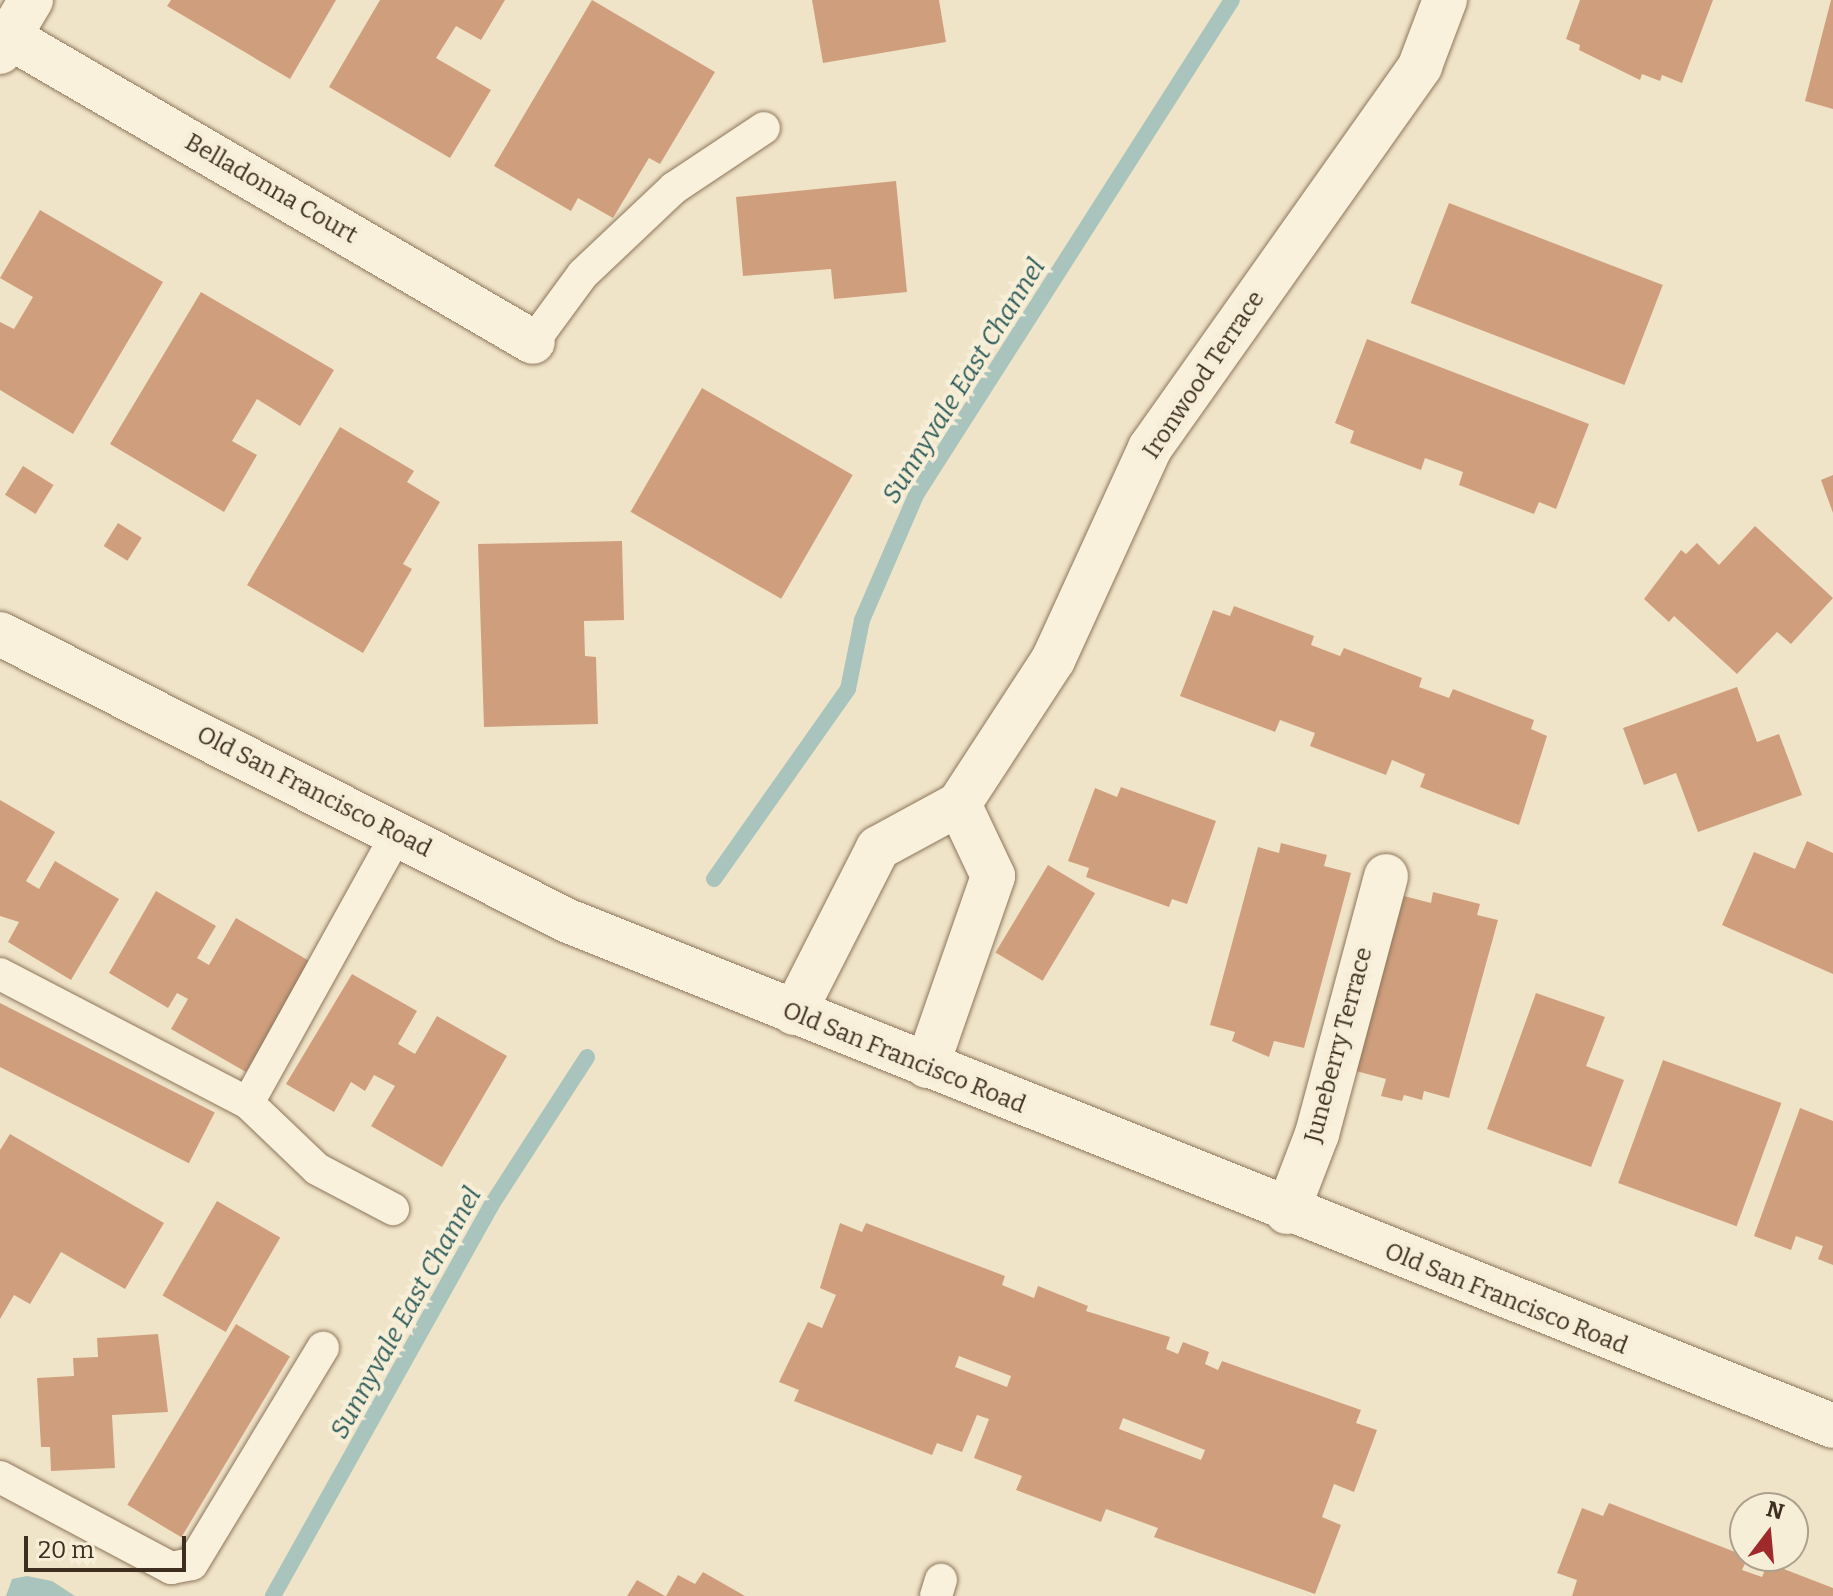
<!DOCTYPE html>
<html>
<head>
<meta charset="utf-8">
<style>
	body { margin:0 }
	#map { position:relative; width:1833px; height:1596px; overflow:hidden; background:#f0e4c8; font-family:Bitter,serif }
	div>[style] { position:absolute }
	.water>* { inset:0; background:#a9c4bc }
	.stream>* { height:16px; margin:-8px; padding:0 8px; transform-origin:8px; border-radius:8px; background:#a9c4bc }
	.building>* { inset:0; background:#cf9f7d; transform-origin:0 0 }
	.roads { filter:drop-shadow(0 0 2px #8d765c) drop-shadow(0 0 2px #8d765c) }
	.service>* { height:32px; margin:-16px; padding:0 16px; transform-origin:16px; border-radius:16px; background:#faf1dc }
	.minor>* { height:44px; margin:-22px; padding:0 22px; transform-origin:22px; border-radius:22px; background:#faf1dc }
	.secondary>* { height:44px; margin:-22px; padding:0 22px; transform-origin:22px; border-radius:22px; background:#faf1dc }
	span { translate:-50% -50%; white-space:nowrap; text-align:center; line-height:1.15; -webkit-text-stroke:8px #f7eed8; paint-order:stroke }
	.street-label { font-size:24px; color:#3d2e20 }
	.water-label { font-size:26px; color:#2f5d5a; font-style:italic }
	.north { position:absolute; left:1729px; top:1492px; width:80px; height:80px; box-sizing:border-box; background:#f7eed8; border:2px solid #ada18e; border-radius:50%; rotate:16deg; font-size:22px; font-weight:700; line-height:32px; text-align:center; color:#3d2e20 }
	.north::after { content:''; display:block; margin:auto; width:28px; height:36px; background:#9e2a2b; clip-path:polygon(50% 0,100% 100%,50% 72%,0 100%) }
	.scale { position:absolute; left:24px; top:1536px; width:162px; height:36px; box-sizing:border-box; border:4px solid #3d2e20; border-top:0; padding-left:10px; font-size:24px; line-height:28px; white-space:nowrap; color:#3d2e20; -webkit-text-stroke:6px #f7eed8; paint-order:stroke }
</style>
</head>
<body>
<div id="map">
	<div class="water">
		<div style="clip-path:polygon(27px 1576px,52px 1581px,75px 1596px,6px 1596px,12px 1579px)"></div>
	</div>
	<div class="stream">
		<div style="left:714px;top:879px;width:232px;rotate:-54.8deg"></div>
		<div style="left:848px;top:689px;width:70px;rotate:-78.5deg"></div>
		<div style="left:862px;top:620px;width:136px;rotate:-66.6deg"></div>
		<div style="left:916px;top:495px;width:587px;rotate:-57.45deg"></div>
		<div style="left:273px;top:1596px;width:449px;rotate:-60.8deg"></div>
		<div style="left:492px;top:1204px;width:175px;rotate:-57.1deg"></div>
	</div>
	<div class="building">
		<div style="clip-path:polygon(171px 0,336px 0,290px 79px,167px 6px)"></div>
		<div style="clip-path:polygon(380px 0,505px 0,481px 40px,456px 26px,436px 58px,491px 90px,450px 158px,329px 87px)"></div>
		<div style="clip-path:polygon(592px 0,715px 72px,660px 164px,649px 158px,613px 218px,578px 198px,571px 211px,494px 166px)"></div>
		<div style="clip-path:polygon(812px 0,939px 0,946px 42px,823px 63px)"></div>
		<div style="clip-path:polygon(1580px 0,1713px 0,1682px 83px,1662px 75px,1660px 81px,1642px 74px,1640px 80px,1579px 50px,1580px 45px,1566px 39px)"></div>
		<div style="clip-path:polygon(1831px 0,1833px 0,1833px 109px,1805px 101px)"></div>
		<div style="clip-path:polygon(896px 181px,907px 292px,834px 299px,831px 269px,743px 276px,736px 197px)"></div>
		<div style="left:1449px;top:203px;width:229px;height:107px;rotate:21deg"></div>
		<div style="clip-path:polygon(40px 210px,163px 282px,73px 434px,0 390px,0 322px,14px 329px,33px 297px,0 278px)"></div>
		<div style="clip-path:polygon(201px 292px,334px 370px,300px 426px,257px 399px,232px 441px,257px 455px,224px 512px,110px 444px)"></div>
		<div style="clip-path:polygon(1367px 339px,1589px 424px,1556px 509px,1539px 502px,1534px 514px,1459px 485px,1463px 472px,1425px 458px,1421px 470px,1350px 443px,1354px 431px,1335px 423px)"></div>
		<div style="left:702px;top:388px;width:174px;height:143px;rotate:30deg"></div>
		<div style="clip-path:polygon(340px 427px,414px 471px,407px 482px,440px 502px,403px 564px,412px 569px,363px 653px,247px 585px)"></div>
		<div style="left:23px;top:466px;width:36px;height:34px;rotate:32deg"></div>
		<div style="clip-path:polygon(1833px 475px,1833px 513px,1821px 480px)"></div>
		<div style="left:118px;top:523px;width:28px;height:27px;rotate:32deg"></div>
		<div style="clip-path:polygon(1755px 526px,1833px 598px,1791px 644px,1777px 632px,1737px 674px,1674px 616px,1669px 622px,1644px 599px,1681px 550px,1686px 554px,1697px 543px,1719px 565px)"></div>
		<div style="clip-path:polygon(622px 541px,624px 620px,584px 621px,585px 656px,596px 657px,598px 724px,484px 727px,478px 544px)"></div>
		<div style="clip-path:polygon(1234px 606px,1314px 636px,1311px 645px,1340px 656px,1344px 648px,1422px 678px,1419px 687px,1449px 698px,1453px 689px,1534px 720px,1531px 729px,1547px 736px,1519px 825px,1420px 787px,1425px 774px,1392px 760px,1386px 775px,1310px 746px,1315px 733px,1280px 720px,1275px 732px,1180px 696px,1213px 610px,1230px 616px)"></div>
		<div style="clip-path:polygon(1737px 687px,1757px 742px,1779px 734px,1802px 795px,1698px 832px,1676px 773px,1644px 785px,1623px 728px)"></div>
		<div style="clip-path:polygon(1121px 787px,1216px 821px,1187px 904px,1172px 899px,1169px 907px,1086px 877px,1089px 868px,1068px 861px,1095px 788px,1117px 797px)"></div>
		<div style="clip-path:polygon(0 800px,55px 832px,26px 881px,39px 889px,55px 861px,119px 899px,71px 980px,8px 942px,19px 922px,0 916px)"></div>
		<div style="clip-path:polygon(1807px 841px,1833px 853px,1833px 974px,1722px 925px,1754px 852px,1795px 869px)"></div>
		<div style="clip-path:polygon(1281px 843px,1327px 855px,1324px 866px,1351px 873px,1304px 1048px,1274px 1041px,1269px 1057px,1232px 1041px,1235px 1032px,1210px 1025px,1258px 847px,1279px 853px)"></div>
		<div style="left:1048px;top:865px;width:55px;height:102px;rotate:31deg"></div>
		<div style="clip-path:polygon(156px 891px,216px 926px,197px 958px,209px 965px,236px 918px,311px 962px,246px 1072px,171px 1029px,188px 999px,177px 993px,168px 1008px,109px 973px)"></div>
		<div style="clip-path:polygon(1433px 892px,1480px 904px,1477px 915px,1498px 920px,1449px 1098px,1424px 1091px,1422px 1100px,1404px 1095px,1402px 1101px,1381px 1096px,1386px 1079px,1356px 1071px,1404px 896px,1431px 903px)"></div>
		<div style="clip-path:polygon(352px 974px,417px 1011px,398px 1044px,415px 1054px,437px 1016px,507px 1056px,442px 1167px,371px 1126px,395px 1086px,374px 1075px,365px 1091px,351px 1082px,334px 1112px,286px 1084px)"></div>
		<div style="clip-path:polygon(1536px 993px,1605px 1017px,1586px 1066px,1624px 1080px,1591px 1167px,1487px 1129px)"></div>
		<div style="left:0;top:1003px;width:241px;height:57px;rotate:27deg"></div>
		<div style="left:1663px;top:1060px;width:126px;height:131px;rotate:20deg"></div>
		<div style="clip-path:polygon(1800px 1108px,1833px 1121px,1833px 1265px,1818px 1259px,1823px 1246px,1796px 1236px,1791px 1250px,1754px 1236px)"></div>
		<div style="clip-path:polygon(10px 1134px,164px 1223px,125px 1289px,61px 1252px,30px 1304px,14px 1295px,0 1319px,0 1150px)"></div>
		<div style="left:217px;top:1201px;width:73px;height:109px;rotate:30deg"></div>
		<div style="clip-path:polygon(evenodd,840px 1223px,862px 1232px,866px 1223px,1005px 1276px,1002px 1285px,1034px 1298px,1038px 1286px,1088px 1306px,1086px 1311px,1170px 1337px,1166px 1349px,1178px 1354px,1183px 1342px,1209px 1352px,1205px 1364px,1218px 1370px,1222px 1361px,1361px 1410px,1356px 1423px,1377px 1430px,1354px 1492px,1334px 1484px,1322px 1517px,1341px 1525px,1315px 1594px,1154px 1537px,1158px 1528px,1106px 1509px,1101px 1522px,1016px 1490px,1022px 1476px,974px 1458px,989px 1419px,977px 1415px,962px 1452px,937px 1443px,932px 1455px,794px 1401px,799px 1390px,779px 1382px,808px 1322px,822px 1328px,836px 1295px,820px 1288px,840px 1223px,959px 1356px,1011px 1376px,1007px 1387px,955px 1367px,959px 1356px,840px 1223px,1123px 1418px,1205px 1450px,1201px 1460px,1119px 1429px,1123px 1418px)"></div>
		<div style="left:236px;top:1324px;width:63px;height:211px;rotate:31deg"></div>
		<div style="clip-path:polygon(158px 1334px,168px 1412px,112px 1415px,115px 1468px,51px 1471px,50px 1447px,41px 1447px,37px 1378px,74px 1376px,73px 1358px,98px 1357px,97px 1338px)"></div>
		<div style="clip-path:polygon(1609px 1503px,1748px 1557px,1742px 1570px,1762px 1577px,1768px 1563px,1833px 1588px,1833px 1596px,1572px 1596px,1577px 1580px,1557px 1573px,1582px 1508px,1603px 1516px)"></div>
		<div style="clip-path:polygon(703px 1572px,745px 1596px,666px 1596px,678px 1575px,695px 1584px)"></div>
		<div style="clip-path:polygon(637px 1580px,665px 1596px,627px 1596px)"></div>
	</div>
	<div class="roads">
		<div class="service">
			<div style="left:533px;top:342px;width:84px;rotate:-53.7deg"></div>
			<div style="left:583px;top:274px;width:125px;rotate:-43.4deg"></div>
			<div style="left:674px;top:188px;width:108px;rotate:-33.7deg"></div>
			<div style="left:0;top:974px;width:280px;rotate:27.5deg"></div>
			<div style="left:248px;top:1103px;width:95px;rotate:43.7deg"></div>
			<div style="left:317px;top:1169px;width:86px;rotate:27.8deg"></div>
			<div style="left:248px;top:1103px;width:308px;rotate:-61deg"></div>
			<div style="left:0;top:1477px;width:194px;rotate:28deg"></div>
			<div style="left:171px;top:1568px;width:21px;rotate:-11deg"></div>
			<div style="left:192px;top:1564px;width:253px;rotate:-58.8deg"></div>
			<div style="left:936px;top:1596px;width:17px;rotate:-73deg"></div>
		</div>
		<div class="minor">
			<div style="left:9px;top:37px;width:606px;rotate:30.2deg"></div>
			<div style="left:0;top:52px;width:61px;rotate:-59.2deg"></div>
			<div style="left:794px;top:1013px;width:185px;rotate:-63deg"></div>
			<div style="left:878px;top:848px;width:92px;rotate:-28.5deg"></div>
			<div style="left:959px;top:804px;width:172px;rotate:-56.9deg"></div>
			<div style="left:1053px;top:660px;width:233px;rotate:-65.4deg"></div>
			<div style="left:1150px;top:448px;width:468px;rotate:-54.7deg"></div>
			<div style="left:1420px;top:66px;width:71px;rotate:-69.3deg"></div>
			<div style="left:927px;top:1066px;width:201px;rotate:-70.8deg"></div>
			<div style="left:993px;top:876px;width:80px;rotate:-115.3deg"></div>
			<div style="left:1287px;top:1212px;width:84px;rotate:-69deg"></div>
			<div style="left:1317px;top:1134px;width:267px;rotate:-75deg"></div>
		</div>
		<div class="secondary">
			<div style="left:0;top:634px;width:636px;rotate:26.81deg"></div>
			<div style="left:568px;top:921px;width:1362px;rotate:21.76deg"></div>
		</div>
	</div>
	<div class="street-label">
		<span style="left:271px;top:189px;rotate:30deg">Belladonna Court</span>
		<span style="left:1204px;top:375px;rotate:-56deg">Ironwood Terrace</span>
		<span style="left:314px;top:792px;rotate:27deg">Old San Francisco Road</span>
		<span style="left:1339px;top:1045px;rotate:-75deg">Juneberry Terrace</span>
		<span style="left:904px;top:1058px;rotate:22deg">Old San Francisco Road</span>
		<span style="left:1506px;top:1299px;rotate:22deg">Old San Francisco Road</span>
	</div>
	<div class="water-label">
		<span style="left:964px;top:381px;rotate:-58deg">Sunnyvale East Channel</span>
		<span style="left:406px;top:1313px;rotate:-61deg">Sunnyvale East Channel</span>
	</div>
	<div class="north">N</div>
	<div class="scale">20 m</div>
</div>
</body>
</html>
